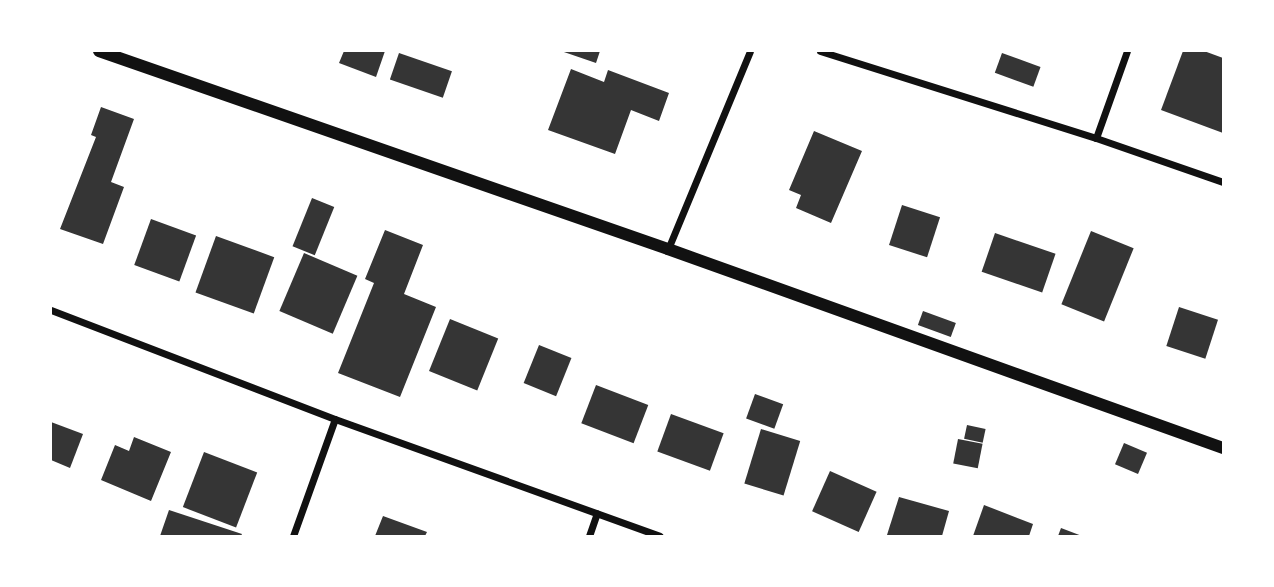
<!DOCTYPE html>
<html>
<head>
<meta charset="utf-8">
<style>
	body { margin:0 }
	#map { position:relative; width:1274px; height:587px; overflow:hidden; background:#fff; font-family:"DM Sans",sans-serif }
	div>[style] { position:absolute }
	.building>* { inset:0; background:#353535; transform-origin:0 0 }
	.minor>* { height:7px; margin:-3.5px; padding:0 3.5px; transform-origin:3.5px; border-radius:3.5px; background:#111 }
	.tertiary>* { height:12px; margin:-6px; padding:0 6px; transform-origin:6px; border-radius:6px; background:#111 }
	span { translate:-50% -50%; white-space:nowrap; text-align:center; line-height:1.15; -webkit-text-stroke:6px #fff; paint-order:stroke }
	.frame { position:absolute; inset:0; border:52px solid #fff; pointer-events:none }
</style>
</head>
<body>
<div id="map">
	<div class="building">
		<div style="clip-path:polygon(344px 51px,385px 51px,376px 77px,339px 63px)"></div>
		<div style="clip-path:polygon(561px 51px,600px 51px,596px 63px)"></div>
		<div style="clip-path:polygon(1183px 51px,1204px 51px,1223px 58px,1223px 133px,1161px 110px)"></div>
		<div style="left:399px;top:53px;width:56px;height:28px;rotate:19deg"></div>
		<div style="left:1002px;top:53px;width:41px;height:21px;rotate:20deg"></div>
		<div style="clip-path:polygon(571px 69px,604px 82px,608px 70px,669px 93px,659px 121px,631px 110px,615px 154px,548px 130px)"></div>
		<div style="clip-path:polygon(101px 107px,134px 119px,111px 182px,124px 187px,103px 244px,60px 229px,96px 137px,91px 135px)"></div>
		<div style="clip-path:polygon(814px 131px,862px 151px,831px 223px,796px 208px,801px 195px,789px 190px)"></div>
		<div style="left:312px;top:198px;width:24px;height:52px;rotate:22deg"></div>
		<div style="left:902px;top:205px;width:40px;height:42px;rotate:18deg"></div>
		<div style="left:151px;top:219px;width:48px;height:49px;rotate:20deg"></div>
		<div style="clip-path:polygon(385px 230px,423px 245px,404px 294px,436px 307px,400px 397px,338px 373px,374px 283px,365px 279px)"></div>
		<div style="left:1091px;top:231px;width:46px;height:79px;rotate:22deg"></div>
		<div style="left:995px;top:233px;width:64px;height:41px;rotate:19deg"></div>
		<div style="left:216px;top:236px;width:62px;height:60px;rotate:20deg"></div>
		<div style="left:304px;top:253px;width:58px;height:63px;rotate:23deg"></div>
		<div style="left:1179px;top:307px;width:41px;height:41px;rotate:18deg"></div>
		<div style="left:923px;top:311px;width:35px;height:15px;rotate:20deg"></div>
		<div style="left:450px;top:319px;width:52px;height:56px;rotate:22deg"></div>
		<div style="left:539px;top:345px;width:35px;height:41px;rotate:22deg"></div>
		<div style="left:596px;top:385px;width:56px;height:41px;rotate:21deg"></div>
		<div style="left:755px;top:394px;width:30px;height:26px;rotate:20deg"></div>
		<div style="left:671px;top:414px;width:56px;height:40px;rotate:20deg"></div>
		<div style="clip-path:polygon(51px 422px,83px 434px,70px 468px,51px 460px)"></div>
		<div style="left:967px;top:425px;width:19px;height:14px;rotate:12deg"></div>
		<div style="left:761px;top:429px;width:41px;height:57px;rotate:17deg"></div>
		<div style="clip-path:polygon(134px 437px,171px 452px,151px 501px,101px 480px,115px 445px,129px 451px)"></div>
		<div style="left:958px;top:439px;width:25px;height:25px;rotate:11deg"></div>
		<div style="left:1124px;top:443px;width:25px;height:23px;rotate:23deg"></div>
		<div style="left:204px;top:452px;width:57px;height:59px;rotate:21deg"></div>
		<div style="left:830px;top:471px;width:51px;height:44px;rotate:24deg"></div>
		<div style="clip-path:polygon(899px 497px,949px 511px,942px 536px,887px 535px)"></div>
		<div style="clip-path:polygon(984px 505px,1033px 524px,1029px 536px,973px 536px)"></div>
		<div style="clip-path:polygon(169px 510px,242px 534px,241px 536px,160px 536px)"></div>
		<div style="clip-path:polygon(383px 516px,427px 532px,425px 536px,375px 536px)"></div>
		<div style="clip-path:polygon(1061px 528px,1082px 536px,1058px 536px)"></div>
	</div>
	<div class="minor">
		<div style="left:820px;top:51px;width:289px;rotate:17.5deg"></div>
		<div style="left:1096px;top:138px;width:134px;rotate:19.1deg"></div>
		<div style="left:1096px;top:138px;width:92px;rotate:-70.4deg"></div>
		<div style="left:668px;top:249px;width:214px;rotate:-67.5deg"></div>
		<div style="left:51px;top:310px;width:304px;rotate:21deg"></div>
		<div style="left:335px;top:419px;width:345px;rotate:19.8deg"></div>
		<div style="left:293px;top:536px;width:124px;rotate:-70.3deg"></div>
		<div style="left:589px;top:536px;width:24px;rotate:-71deg"></div>
	</div>
	<div class="tertiary">
		<div style="left:99px;top:51px;width:602px;rotate:19.19deg"></div>
		<div style="left:668px;top:249px;width:590px;rotate:19.73deg"></div>
	</div>
	<div class="frame"></div>
</div>
</body>
</html>
